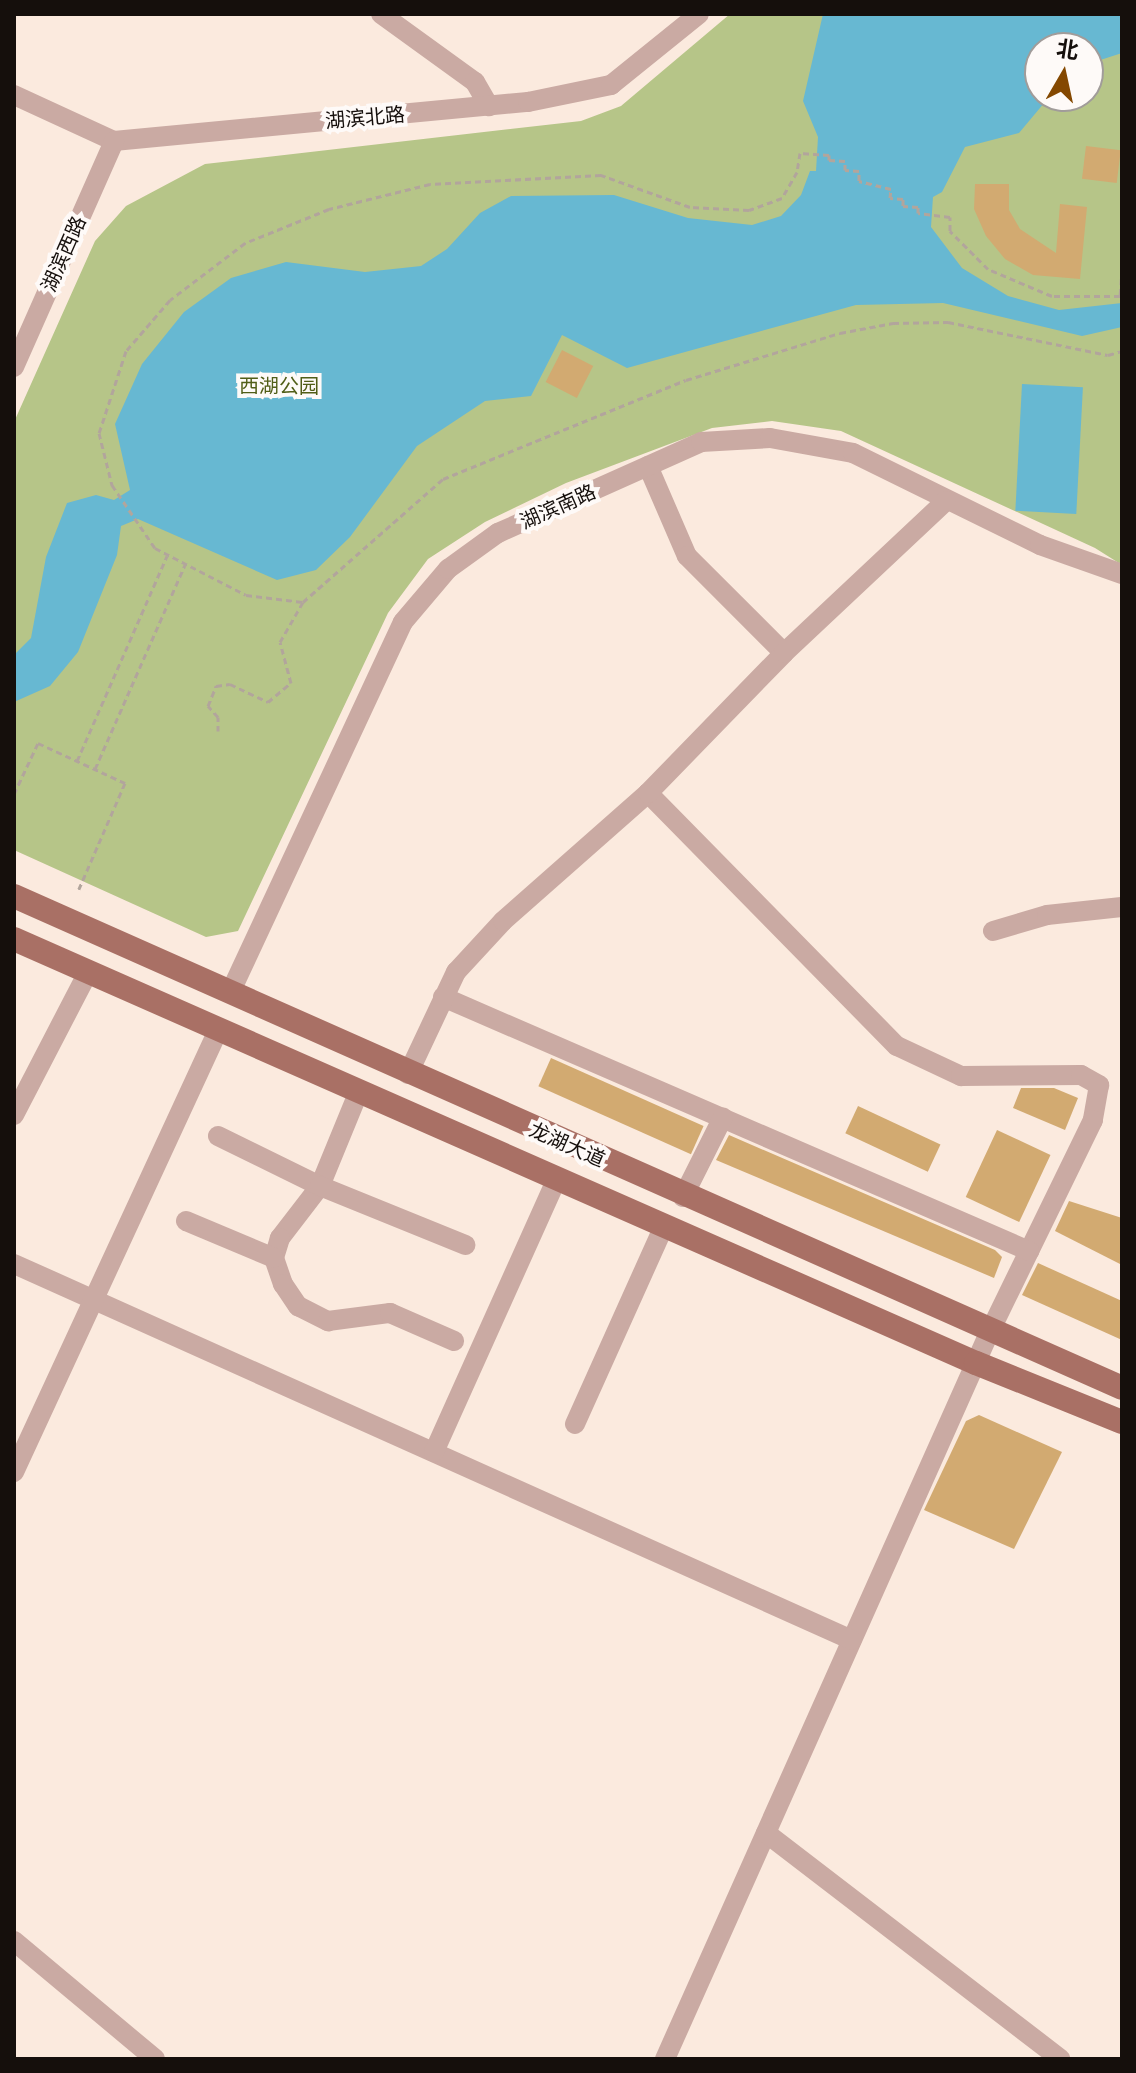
<!DOCTYPE html>
<html>
<head>
<meta charset="utf-8">
<style>
	body { margin:0 }
	#map { position:relative; width:1136px; height:2073px; overflow:hidden; background:#fbeade; font-family:Rubik,"Noto Sans SC",sans-serif }
	div>[style] { position:absolute }
	.green>* { inset:0; background:#b6c588 }
	.water>* { inset:0; background:#67b8d2; transform-origin:0 0 }
	.building>* { inset:0; background:#d2aa71; transform-origin:0 0 }
	.path>* { height:3px; margin-top:-1.5px; transform-origin:0; background:repeating-linear-gradient(90deg,#b2a59c 0 6px,transparent 0 10px) }
	.minor>* { height:20px; margin:-10px; padding:0 10px; transform-origin:10px; border-radius:10px; background:#caaaa3 }
	.major>* { height:24px; margin:-12px; padding:0 12px; transform-origin:12px; border-radius:12px; background:#a97065 }
	span { translate:-50% -50%; white-space:nowrap; text-align:center; line-height:1.15; -webkit-text-stroke:8px #fefaf8; paint-order:stroke }
	.street-label { font-size:20px; color:#150f0c }
	.park-label { font-size:20px; color:#515e18 }
	.frame { position:absolute; inset:0; border:16px solid #150f0c; pointer-events:none }
	.north { position:absolute; left:1024px; top:32px; width:80px; height:80px; box-sizing:border-box; background:#fefaf8; border:2px solid #a19c9a; border-radius:50%; rotate:9deg; font-size:22px; font-weight:700; line-height:32px; text-align:center; color:#150f0c }
	.north::after { content:''; display:block; margin:auto; width:28px; height:36px; background:#844801; clip-path:polygon(50% 0,100% 100%,50% 72%,0 100%) }
</style>
</head>
<body>
<div id="map">
	<div class="green">
		<div style="clip-path:polygon(evenodd,730px 14px,1122px 14px,1122px 565px,1095px 548px,841px 431px,772px 421px,712px 428px,566px 483px,485px 522px,428px 559px,388px 613px,238px 931px,206px 937px,14px 850px,14px 422px,95px 241px,126px 206px,205px 164px,581px 121px,621px 106px,730px 14px,1040px 48px,1088px 48px,1088px 96px,1040px 96px,1040px 48px)"></div>
	</div>
	<div class="water">
		<div style="clip-path:polygon(823px 14px,1122px 14px,1122px 53px,1088px 64px,1088px 48px,1040px 48px,1040px 96px,1050px 96px,1019px 133px,965px 147px,942px 192px,933px 197px,931px 227px,962px 268px,1008px 296px,1059px 310px,1122px 303px,1122px 327px,1082px 336px,943px 303px,856px 305px,627px 368px,562px 335px,531px 396px,485px 401px,417px 446px,350px 537px,316px 570px,277px 580px,138px 519px,121px 526px,117px 555px,78px 652px,50px 686px,14px 702px,14px 655px,31px 638px,46px 557px,67px 503px,96px 495px,114px 500px,130px 490px,115px 424px,142px 364px,184px 312px,231px 278px,286px 262px,365px 272px,421px 266px,447px 249px,480px 213px,511px 196px,614px 195px,688px 218px,752px 225px,781px 216px,801px 195px,810px 171px,816px 171px,818px 137px,803px 101px)"></div>
		<div style="left:1022px;top:384px;width:61px;height:127px;rotate:3deg"></div>
	</div>
	<div class="building">
		<div style="left:1086px;top:146px;width:35px;height:33px;rotate:7deg"></div>
		<div style="clip-path:polygon(975px 184px,1009px 184px,1009px 210px,1020px 229px,1056px 253px,1060px 204px,1087px 207px,1080px 279px,1033px 275px,1005px 259px,986px 236px,974px 209px)"></div>
		<div style="left:562px;top:350px;width:35px;height:36px;rotate:27deg"></div>
		<div style="left:551px;top:1058px;width:167px;height:31px;rotate:24deg"></div>
		<div style="clip-path:polygon(1021px 1088px,1054px 1088px,1078px 1098px,1065px 1130px,1013px 1108px)"></div>
		<div style="left:858px;top:1106px;width:91px;height:30px;rotate:25deg"></div>
		<div style="left:997px;top:1130px;width:59px;height:74px;rotate:25deg"></div>
		<div style="clip-path:polygon(729px 1135px,995px 1250px,1002px 1257px,994px 1278px,716px 1160px)"></div>
		<div style="clip-path:polygon(1069px 1201px,1122px 1218px,1122px 1265px,1055px 1231px)"></div>
		<div style="clip-path:polygon(1038px 1263px,1122px 1301px,1122px 1340px,1022px 1295px)"></div>
		<div style="clip-path:polygon(979px 1415px,1062px 1452px,1014px 1549px,924px 1510px,966px 1421px)"></div>
	</div>
	<div class="path">
		<div style="left:1122px;top:269px;width:27px;rotate:94deg"></div>
		<div style="left:1120px;top:296px;width:68px;rotate:180deg"></div>
		<div style="left:1052px;top:296px;width:69px;rotate:-157.1deg"></div>
		<div style="left:988px;top:269px;width:54px;rotate:-135deg"></div>
		<div style="left:950px;top:231px;width:14px;rotate:-90deg"></div>
		<div style="left:950px;top:217px;width:32px;rotate:-173deg"></div>
		<div style="left:918px;top:213px;width:6px;rotate:-90deg"></div>
		<div style="left:918px;top:207px;width:15px;rotate:-176deg"></div>
		<div style="left:903px;top:206px;width:7px;rotate:-90deg"></div>
		<div style="left:903px;top:199px;width:13px;rotate:-176deg"></div>
		<div style="left:890px;top:198px;width:9px;rotate:-84deg"></div>
		<div style="left:891px;top:189px;width:33px;rotate:-166deg"></div>
		<div style="left:859px;top:181px;width:10px;rotate:-90deg"></div>
		<div style="left:859px;top:171px;width:14px;rotate:-176deg"></div>
		<div style="left:845px;top:170px;width:9px;rotate:-90deg"></div>
		<div style="left:845px;top:161px;width:16px;rotate:-176deg"></div>
		<div style="left:829px;top:160px;width:5px;rotate:-90deg"></div>
		<div style="left:829px;top:155px;width:29px;rotate:-176deg"></div>
		<div style="left:800px;top:153px;width:19px;rotate:99deg"></div>
		<div style="left:797px;top:172px;width:30px;rotate:120deg"></div>
		<div style="left:782px;top:198px;width:35px;rotate:160deg"></div>
		<div style="left:749px;top:210px;width:59px;rotate:-177.1deg"></div>
		<div style="left:690px;top:207px;width:95px;rotate:-160.2deg"></div>
		<div style="left:601px;top:175px;width:171px;rotate:177deg"></div>
		<div style="left:430px;top:184px;width:104px;rotate:166.1deg"></div>
		<div style="left:329px;top:209px;width:91px;rotate:158deg"></div>
		<div style="left:245px;top:243px;width:94px;rotate:142.8deg"></div>
		<div style="left:170px;top:300px;width:67px;rotate:130.8deg"></div>
		<div style="left:126px;top:351px;width:86px;rotate:108.2deg"></div>
		<div style="left:99px;top:433px;width:54px;rotate:76deg"></div>
		<div style="left:112px;top:485px;width:76px;rotate:55.7deg"></div>
		<div style="left:155px;top:548px;width:102px;rotate:27.3deg"></div>
		<div style="left:246px;top:595px;width:57px;rotate:7deg"></div>
		<div style="left:303px;top:602px;width:186px;rotate:-41.3deg"></div>
		<div style="left:443px;top:479px;width:262px;rotate:-22.2deg"></div>
		<div style="left:686px;top:380px;width:161px;rotate:-17deg"></div>
		<div style="left:840px;top:333px;width:54px;rotate:-10.7deg"></div>
		<div style="left:893px;top:323px;width:55px;rotate:-1deg"></div>
		<div style="left:948px;top:322px;width:163px;rotate:11.7deg"></div>
		<div style="left:1108px;top:355px;width:15px;rotate:-16deg"></div>
		<div style="left:218px;top:731px;width:14px;rotate:-90deg"></div>
		<div style="left:218px;top:717px;width:15px;rotate:-132deg"></div>
		<div style="left:208px;top:706px;width:22px;rotate:-68deg"></div>
		<div style="left:216px;top:686px;width:14px;rotate:-8deg"></div>
		<div style="left:230px;top:684px;width:42px;rotate:25.3deg"></div>
		<div style="left:268px;top:702px;width:30px;rotate:-40deg"></div>
		<div style="left:291px;top:683px;width:42px;rotate:-105deg"></div>
		<div style="left:280px;top:642px;width:46px;rotate:-60.1deg"></div>
		<div style="left:77px;top:761px;width:224px;rotate:-66.3deg"></div>
		<div style="left:95px;top:769px;width:223px;rotate:-66.2deg"></div>
		<div style="left:14px;top:794px;width:56px;rotate:-64.8deg"></div>
		<div style="left:38px;top:743px;width:96px;rotate:24.7deg"></div>
		<div style="left:125px;top:783px;width:116px;rotate:113.5deg"></div>
	</div>
	<div class="minor">
		<div style="left:381px;top:14px;width:116px;rotate:35.9deg"></div>
		<div style="left:475px;top:82px;width:28px;rotate:60deg"></div>
		<div style="left:14px;top:95px;width:110px;rotate:24.7deg"></div>
		<div style="left:114px;top:141px;width:416px;rotate:-5.4deg"></div>
		<div style="left:528px;top:102px;width:85px;rotate:-11.6deg"></div>
		<div style="left:611px;top:85px;width:113px;rotate:-38.9deg"></div>
		<div style="left:14px;top:367px;width:247px;rotate:-66.1deg"></div>
		<div style="left:648px;top:466px;width:98px;rotate:66.6deg"></div>
		<div style="left:687px;top:556px;width:137px;rotate:45deg"></div>
		<div style="left:648px;top:793px;width:355px;rotate:45.5deg"></div>
		<div style="left:897px;top:1046px;width:71px;rotate:25.1deg"></div>
		<div style="left:961px;top:1076px;width:120px;rotate:-0.5deg"></div>
		<div style="left:1081px;top:1075px;width:21px;rotate:29deg"></div>
		<div style="left:1099px;top:1085px;width:36px;rotate:100deg"></div>
		<div style="left:1093px;top:1120px;width:237px;rotate:116deg"></div>
		<div style="left:989px;top:1333px;width:795px;rotate:114.05deg"></div>
		<div style="left:993px;top:931px;width:56px;rotate:-16.5deg"></div>
		<div style="left:1047px;top:915px;width:75px;rotate:-6.1deg"></div>
		<div style="left:230px;top:993px;width:409px;rotate:-65deg"></div>
		<div style="left:403px;top:622px;width:70px;rotate:-49.7deg"></div>
		<div style="left:448px;top:569px;width:62px;rotate:-35.8deg"></div>
		<div style="left:498px;top:533px;width:222px;rotate:-24.1deg"></div>
		<div style="left:701px;top:442px;width:69px;rotate:-3.3deg"></div>
		<div style="left:770px;top:438px;width:84px;rotate:10.2deg"></div>
		<div style="left:853px;top:453px;width:208px;rotate:26.2deg"></div>
		<div style="left:1040px;top:545px;width:87px;rotate:19.5deg"></div>
		<div style="left:443px;top:997px;width:639px;rotate:23.43deg"></div>
		<div style="left:408px;top:1074px;width:113px;rotate:-64.8deg"></div>
		<div style="left:456px;top:972px;width:69px;rotate:-47.3deg"></div>
		<div style="left:503px;top:921px;width:193px;rotate:-41.4deg"></div>
		<div style="left:648px;top:793px;width:195px;rotate:-45.8deg"></div>
		<div style="left:784px;top:653px;width:222px;rotate:-43.2deg"></div>
		<div style="left:359px;top:1091px;width:103px;rotate:112.3deg"></div>
		<div style="left:320px;top:1186px;width:66px;rotate:127.6deg"></div>
		<div style="left:280px;top:1238px;width:21px;rotate:107deg"></div>
		<div style="left:274px;top:1258px;width:28px;rotate:71deg"></div>
		<div style="left:283px;top:1284px;width:27px;rotate:56deg"></div>
		<div style="left:298px;top:1306px;width:34px;rotate:27deg"></div>
		<div style="left:328px;top:1321px;width:63px;rotate:-7.4deg"></div>
		<div style="left:390px;top:1313px;width:70px;rotate:23.6deg"></div>
		<div style="left:14px;top:1115px;width:161px;rotate:-62.6deg"></div>
		<div style="left:218px;top:1136px;width:114px;rotate:26.1deg"></div>
		<div style="left:320px;top:1186px;width:157px;rotate:22.1deg"></div>
		<div style="left:683px;top:1197px;width:89px;rotate:-63.4deg"></div>
		<div style="left:186px;top:1221px;width:95px;rotate:22.8deg"></div>
		<div style="left:14px;top:1264px;width:918px;rotate:24.17deg"></div>
		<div style="left:575px;top:1424px;width:217px;rotate:-65.8deg"></div>
		<div style="left:434px;top:1452px;width:300px;rotate:-65.8deg"></div>
		<div style="left:14px;top:1472px;width:488px;rotate:-65.2deg"></div>
		<div style="left:766px;top:1833px;width:371px;rotate:37.5deg"></div>
		<div style="left:14px;top:1941px;width:184px;rotate:39.9deg"></div>
	</div>
	<div class="major">
		<div style="left:14px;top:896px;width:1212px;rotate:23.94deg"></div>
		<div style="left:14px;top:939px;width:1051px;rotate:23.79deg"></div>
		<div style="left:976px;top:1363px;width:157px;rotate:22deg"></div>
	</div>
	<div class="street-label">
		<span style="left:365px;top:118px;rotate:-5deg">湖滨北路</span>
		<span style="left:64px;top:254px;rotate:-66deg">湖滨西路</span>
		<span style="left:558px;top:507px;rotate:-24deg">湖滨南路</span>
		<span style="left:567px;top:1145px;rotate:24deg">龙湖大道</span>
	</div>
	<div class="park-label">
		<span style="left:279px;top:386px">西湖公园</span>
	</div>
	<div class="frame"></div>
	<div class="north">北</div>
</div>
</body>
</html>
